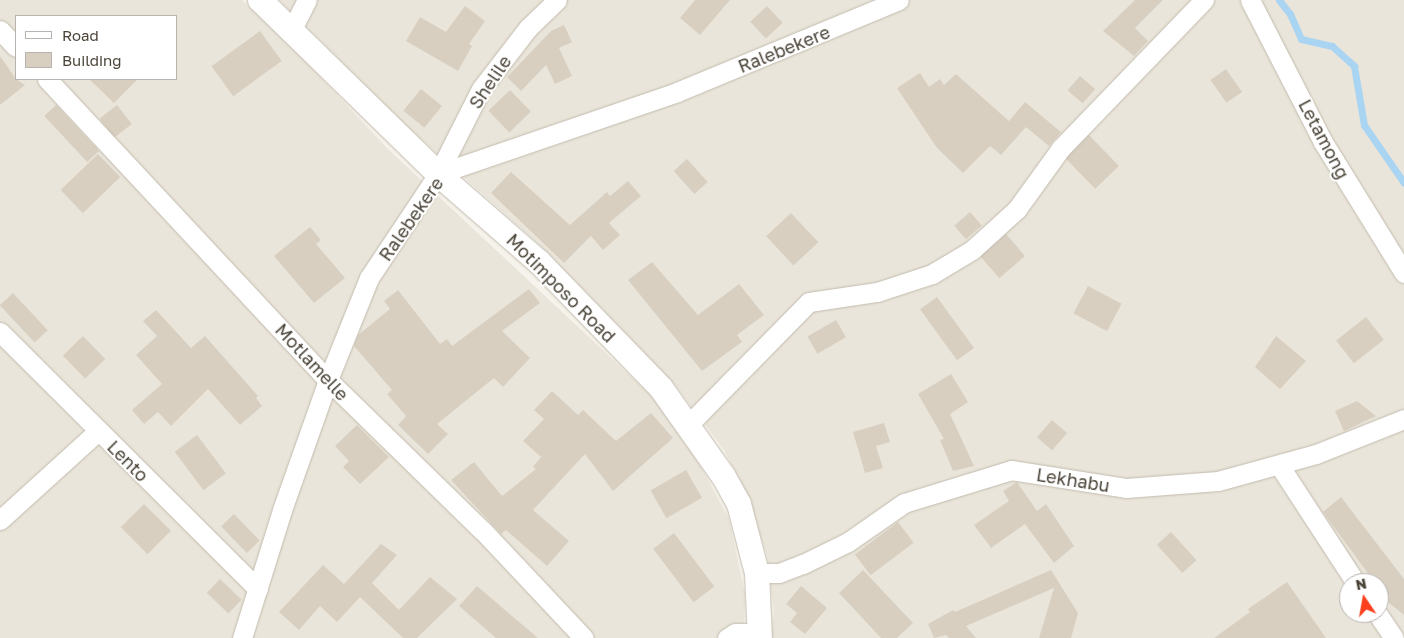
<!DOCTYPE html>
<html>
<head>
<meta charset="utf-8">
<style>
	body { margin:0 }
	#map { position:relative; width:1404px; height:638px; overflow:hidden; background:#f6f3ec; font-family:"Golos Text",sans-serif }
	div>[style] { position:absolute }
	.residential>* { inset:0; background:#eae5da }
	.stream>* { height:7px; margin:-3.5px; padding:0 3.5px; transform-origin:3.5px; border-radius:3.5px; background:#a9d4f2 }
	.building>* { inset:0; background:#d8cfc1; transform-origin:0 0 }
	.roads { filter:drop-shadow(0 0 1px #c2bbae) drop-shadow(0 0 1px #c2bbae) }
	.minor>* { height:19px; margin:-9.5px; padding:0 9.5px; transform-origin:9.5px; border-radius:9.5px; background:#fff }
	.tertiary>* { height:24px; margin:-12px; padding:0 12px; transform-origin:12px; border-radius:12px; background:#fff }
	span { translate:-50% -50%; white-space:nowrap; text-align:center; line-height:1.15; -webkit-text-stroke:4px #fff; paint-order:stroke }
	.street-label { font-size:18px; color:#4b4439 }
	.legend { position:absolute; left:15px; top:15px; width:162px; height:65px; box-sizing:border-box; background:#fff; border:1px solid #b7b4b0; margin:0; padding:6px 9px; list-style:none; font-size:15px; color:#4b4439 }
	.legend li { display:flex; align-items:center; gap:10px; height:25px }
	.legend b { width:25px; border:1px solid #b7b4b0 }
	.north { position:absolute; left:1339px; top:573px; width:50px; height:50px; box-sizing:border-box; background:#fff; border:1px solid #b7b4b0; border-radius:50%; rotate:348deg; font-size:14px; font-weight:700; line-height:20px; text-align:center; color:#4b4439 }
	.north::after { content:''; display:block; margin:auto; width:18px; height:22px; background:#fc3f1d; clip-path:polygon(50% 0,100% 100%,50% 72%,0 100%) }
</style>
</head>
<body>
<div id="map">
	<div class="residential">
		<div style="clip-path:polygon(evenodd,0 0,242px 0,297px 52px,387px 148px,655px 399px,696px 457px,729px 519px,745px 594px,744px 638px,0 638px,0 0,16px 16px,176px 16px,176px 79px,16px 79px,16px 16px)"></div>
		<div style="clip-path:polygon(evenodd,279px 0,1404px 0,1404px 638px,771px 638px,774px 611px,767px 555px,742px 484px,724px 450px,676px 386px,544px 249px,410px 129px,279px 0,1349px 583px,1379px 583px,1379px 613px,1349px 613px,1349px 583px)"></div>
	</div>
	<div class="stream">
		<div style="left:1279px;top:0;width:18px;rotate:52deg"></div>
		<div style="left:1290px;top:14px;width:27px;rotate:66deg"></div>
		<div style="left:1301px;top:39px;width:32px;rotate:13deg"></div>
		<div style="left:1332px;top:46px;width:30px;rotate:42deg"></div>
		<div style="left:1354px;top:66px;width:60px;rotate:80.4deg"></div>
		<div style="left:1364px;top:125px;width:70px;rotate:55.4deg"></div>
	</div>
	<div class="building">
		<div style="clip-path:polygon(695px 0,730px 0,700px 35px,680px 18px)"></div>
		<div style="clip-path:polygon(1135px 0,1163px 0,1135px 28px,1148px 41px,1134px 56px,1103px 31px)"></div>
		<div style="clip-path:polygon(465px 6px,485px 21px,469px 44px,472px 46px,458px 71px,406px 41px,420px 17px,446px 32px)"></div>
		<div style="left:767px;top:6px;width:23px;height:23px;rotate:47deg"></div>
		<div style="clip-path:polygon(564px 25px,572px 42px,559px 48px,572px 76px,555px 84px,546px 65px,521px 91px,507px 77px,551px 31px)"></div>
		<div style="left:260px;top:31px;width:37px;height:60px;rotate:54deg"></div>
		<div style="clip-path:polygon(0 56px,16px 79px,25px 85px,0 105px)"></div>
		<div style="left:1226px;top:69px;width:28px;height:19px;rotate:55deg"></div>
		<div style="clip-path:polygon(920px 73px,929px 87px,940px 79px,944px 85px,956px 74px,1009px 121px,1025px 102px,1061px 132px,1049px 146px,1026px 127px,1001px 155px,990px 146px,963px 173px,937px 148px,897px 88px)"></div>
		<div style="left:1080px;top:76px;width:20px;height:19px;rotate:41deg"></div>
		<div style="clip-path:polygon(89px 79px,138px 79px,114px 103px)"></div>
		<div style="left:421px;top:89px;width:27px;height:28px;rotate:39deg"></div>
		<div style="left:510px;top:90px;width:30px;height:30px;rotate:46deg"></div>
		<div style="left:56px;top:105px;width:63px;height:16px;rotate:47deg"></div>
		<div style="left:117px;top:105px;width:24px;height:22px;rotate:52deg"></div>
		<div style="left:1089px;top:135px;width:43px;height:33px;rotate:46deg"></div>
		<div style="left:98px;top:154px;width:32px;height:52px;rotate:46deg"></div>
		<div style="left:687px;top:159px;width:31px;height:18px;rotate:48deg"></div>
		<div style="clip-path:polygon(511px 172px,570px 225px,607px 192px,610px 196px,628px 181px,641px 196px,609px 223px,620px 235px,603px 250px,591px 236px,564px 263px,491px 193px)"></div>
		<div style="left:970px;top:212px;width:18px;height:21px;rotate:49deg"></div>
		<div style="left:791px;top:213px;width:40px;height:34px;rotate:47deg"></div>
		<div style="clip-path:polygon(310px 227px,321px 240px,316px 244px,345px 278px,314px 303px,274px 256px)"></div>
		<div style="left:1006px;top:234px;width:29px;height:34px;rotate:49deg"></div>
		<div style="clip-path:polygon(652px 262px,698px 315px,739px 284px,764px 315px,737px 335px,742px 342px,702px 371px,628px 280px)"></div>
		<div style="left:1088px;top:286px;width:38px;height:31px;rotate:28deg"></div>
		<div style="clip-path:polygon(529px 289px,540px 303px,502px 331px,530px 358px,503px 387px,494px 378px,437px 424px,448px 434px,428px 454px,398px 425px,406px 416px,387px 394px,392px 390px,354px 346px,358px 335px,390px 309px,384px 301px,398px 290px,440px 344px,447px 339px,452px 346px)"></div>
		<div style="left:13px;top:293px;width:51px;height:18px;rotate:47deg"></div>
		<div style="left:937px;top:297px;width:63px;height:21px;rotate:54deg"></div>
		<div style="clip-path:polygon(156px 310px,191px 348px,205px 336px,258px 396px,256px 398px,262px 406px,240px 425px,208px 389px,171px 426px,158px 412px,144px 424px,132px 410px,162px 384px,136px 355px,157px 336px,143px 321px)"></div>
		<div style="left:1366px;top:317px;width:29px;height:38px;rotate:52deg"></div>
		<div style="left:836px;top:320px;width:20px;height:33px;rotate:60deg"></div>
		<div style="left:83px;top:336px;width:32px;height:28px;rotate:46deg"></div>
		<div style="clip-path:polygon(1276px 336px,1306px 361px,1280px 389px,1255px 367px)"></div>
		<div style="clip-path:polygon(951px 374px,968px 402px,950px 414px,974px 466px,953px 471px,940px 440px,944px 439px,918px 394px)"></div>
		<div style="clip-path:polygon(552px 391px,578px 415px,583px 410px,616px 441px,651px 413px,673px 438px,613px 491px,585px 454px,533px 510px,569px 541px,547px 566px,506px 530px,501px 534px,451px 480px,474px 462px,502px 496px,536px 469px,533px 467px,541px 457px,523px 441px,544px 419px,534px 410px)"></div>
		<div style="clip-path:polygon(1357px 401px,1376px 416px,1344px 431px,1335px 411px)"></div>
		<div style="left:1052px;top:420px;width:20px;height:23px;rotate:41deg"></div>
		<div style="clip-path:polygon(884px 423px,890px 442px,876px 446px,883px 468px,865px 473px,853px 432px)"></div>
		<div style="clip-path:polygon(357px 425px,389px 457px,360px 484px,343px 467px,349px 461px,335px 446px)"></div>
		<div style="left:197px;top:435px;width:48px;height:28px;rotate:53deg"></div>
		<div style="left:686px;top:470px;width:32px;height:41px;rotate:60deg"></div>
		<div style="clip-path:polygon(1017px 482px,1037px 511px,1046px 504px,1074px 546px,1054px 563px,1025px 524px,991px 548px,974px 525px,1009px 501px,1003px 491px)"></div>
		<div style="clip-path:polygon(1341px 497px,1404px 579px,1404px 615px,1379px 595px,1379px 583px,1375px 583px,1323px 512px)"></div>
		<div style="left:144px;top:504px;width:38px;height:33px;rotate:45deg"></div>
		<div style="left:234px;top:514px;width:37px;height:18px;rotate:46deg"></div>
		<div style="left:898px;top:522px;width:26px;height:54px;rotate:53deg"></div>
		<div style="left:1171px;top:532px;width:38px;height:19px;rotate:48deg"></div>
		<div style="left:674px;top:533px;width:67px;height:26px;rotate:53deg"></div>
		<div style="clip-path:polygon(381px 544px,397px 555px,372px 583px,399px 610px,430px 577px,457px 599px,417px 638px,403px 638px,360px 597px,337px 622px,320px 606px,299px 630px,279px 612px,323px 565px,344px 584px)"></div>
		<div style="clip-path:polygon(863px 570px,913px 623px,897px 638px,881px 638px,839px 593px)"></div>
		<div style="clip-path:polygon(1051px 570px,1078px 613px,1071px 638px,1039px 638px,1054px 588px,966px 626px,976px 638px,949px 638px,946px 635px,934px 638px,928px 624px,953px 610px,955px 612px)"></div>
		<div style="left:220px;top:579px;width:30px;height:19px;rotate:44deg"></div>
		<div style="clip-path:polygon(1287px 582px,1326px 638px,1214px 638px,1250px 612px,1248px 609px)"></div>
		<div style="clip-path:polygon(477px 586px,538px 638px,496px 638px,459px 606px)"></div>
		<div style="clip-path:polygon(801px 586px,827px 608px,805px 634px,790px 622px,797px 613px,786px 604px)"></div>
	</div>
	<div class="roads">
		<div class="minor">
			<div style="left:1250px;top:0;width:160px;rotate:62.8deg"></div>
			<div style="left:1323px;top:142px;width:154px;rotate:58.3deg"></div>
			<div style="left:0;top:30px;width:23px;rotate:47deg"></div>
			<div style="left:291px;top:31px;width:35px;rotate:-63deg"></div>
			<div style="left:47px;top:79px;width:412px;rotate:47deg"></div>
			<div style="left:328px;top:380px;width:216px;rotate:44.3deg"></div>
			<div style="left:483px;top:531px;width:147px;rotate:46.7deg"></div>
			<div style="left:438px;top:174px;width:253px;rotate:-18.9deg"></div>
			<div style="left:677px;top:92px;width:240px;rotate:-22.5deg"></div>
			<div style="left:0;top:332px;width:364px;rotate:44.9deg"></div>
			<div style="left:686px;top:427px;width:175px;rotate:-45.5deg"></div>
			<div style="left:809px;top:302px;width:69px;rotate:-8.4deg"></div>
			<div style="left:877px;top:292px;width:58px;rotate:-18.1deg"></div>
			<div style="left:932px;top:274px;width:47px;rotate:-31deg"></div>
			<div style="left:972px;top:250px;width:61px;rotate:-42.3deg"></div>
			<div style="left:1017px;top:209px;width:75px;rotate:-54.2deg"></div>
			<div style="left:1061px;top:148px;width:206px;rotate:-46deg"></div>
			<div style="left:1279px;top:465px;width:141px;rotate:56.9deg"></div>
			<div style="left:0;top:520px;width:132px;rotate:-42.2deg"></div>
			<div style="left:757px;top:573px;width:22px"></div>
			<div style="left:779px;top:573px;width:26px;rotate:-21deg"></div>
			<div style="left:803px;top:564px;width:50px;rotate:-26.1deg"></div>
			<div style="left:848px;top:542px;width:68px;rotate:-34.9deg"></div>
			<div style="left:904px;top:503px;width:112px;rotate:-17.1deg"></div>
			<div style="left:1011px;top:470px;width:116px;rotate:8.9deg"></div>
			<div style="left:1126px;top:488px;width:92px;rotate:-4.4deg"></div>
			<div style="left:1218px;top:481px;width:102px;rotate:-15.4deg"></div>
			<div style="left:1316px;top:454px;width:95px;rotate:-21.7deg"></div>
			<div style="left:1377px;top:613px;width:30px;rotate:56deg"></div>
			<div style="left:242px;top:638px;width:134px;rotate:-72.6deg"></div>
			<div style="left:282px;top:510px;width:138px;rotate:-70.5deg"></div>
			<div style="left:328px;top:380px;width:110px;rotate:-68.1deg"></div>
			<div style="left:369px;top:278px;width:125px;rotate:-56.4deg"></div>
			<div style="left:438px;top:174px;width:95px;rotate:-63.2deg"></div>
			<div style="left:481px;top:89px;width:77px;rotate:-52.4deg"></div>
			<div style="left:528px;top:28px;width:40px;rotate:-44deg"></div>
			<div style="left:727px;top:638px;width:9px;rotate:-32deg"></div>
			<div style="left:735px;top:633px;width:25px"></div>
		</div>
		<div class="tertiary">
			<div style="left:260px;top:0;width:249px;rotate:44.3deg"></div>
			<div style="left:438px;top:174px;width:134px;rotate:41.1deg"></div>
			<div style="left:539px;top:262px;width:175px;rotate:45.9deg"></div>
			<div style="left:661px;top:388px;width:109px;rotate:54.7deg"></div>
			<div style="left:724px;top:477px;width:31px;rotate:61deg"></div>
			<div style="left:739px;top:504px;width:71px;rotate:75.4deg"></div>
			<div style="left:757px;top:573px;width:65px;rotate:87.4deg"></div>
		</div>
	</div>
	<div class="street-label">
		<span style="left:784px;top:49px;rotate:-22deg">Ralebekere</span>
		<span style="left:490px;top:82px;rotate:-56deg">Shelile</span>
		<span style="left:1324px;top:139px;rotate:62deg">Letamong</span>
		<span style="left:411px;top:219px;rotate:-55deg">Ralebekere</span>
		<span style="left:561px;top:288px;rotate:45deg">Motimposo Road</span>
		<span style="left:312px;top:362px;rotate:47deg">Motlamelle</span>
		<span style="left:128px;top:461px;rotate:45deg">Lento</span>
		<span style="left:1073px;top:480px;rotate:9deg">Lekhabu</span>
	</div>
	<ul class="legend">
	<li><b style="height:6px;background:#fff"></b>Road</li>
	<li><b style="height:14px;background:#d8cfc1"></b>Building</li>
	</ul>
	<div class="north">N</div>
</div>
</body>
</html>
